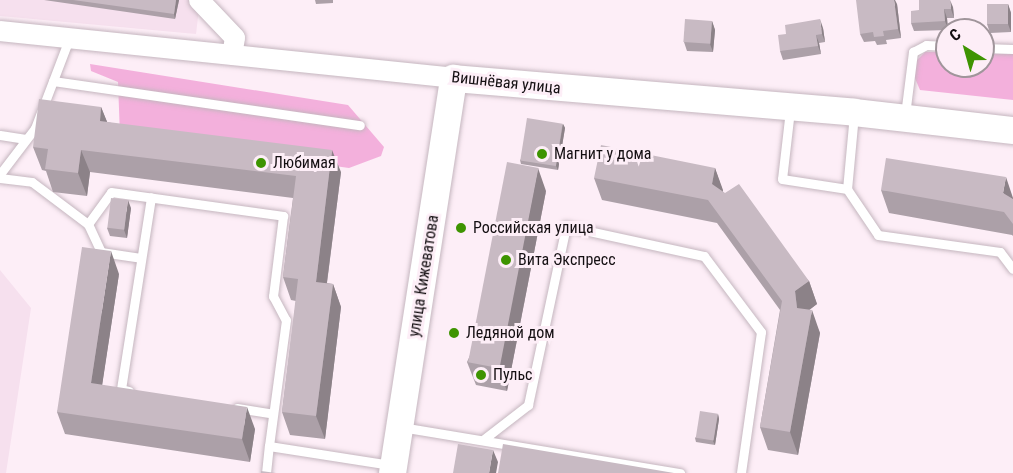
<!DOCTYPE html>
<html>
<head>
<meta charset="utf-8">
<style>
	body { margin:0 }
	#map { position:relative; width:1013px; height:473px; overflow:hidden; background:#fdeef7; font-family:"Roboto Condensed",sans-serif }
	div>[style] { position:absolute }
	.built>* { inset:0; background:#f6e0ee }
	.green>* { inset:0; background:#f3b0dc }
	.roads { filter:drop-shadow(0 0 2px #c5b6bf) drop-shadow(0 0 2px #c5b6bf) }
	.service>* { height:9px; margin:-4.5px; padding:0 4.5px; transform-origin:4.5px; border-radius:4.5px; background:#fff }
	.minor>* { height:20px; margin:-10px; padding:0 10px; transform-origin:10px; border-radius:10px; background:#fff }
	.secondary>* { height:27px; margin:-13.5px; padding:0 13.5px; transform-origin:13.5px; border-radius:13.5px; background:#fff }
	.wall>* { inset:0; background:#aca0a8 }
	.shaded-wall>* { inset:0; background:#8c8288 }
	.building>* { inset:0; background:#c8bac3; transform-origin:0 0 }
	.dots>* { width:16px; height:16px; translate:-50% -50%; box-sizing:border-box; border:3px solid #fdeef7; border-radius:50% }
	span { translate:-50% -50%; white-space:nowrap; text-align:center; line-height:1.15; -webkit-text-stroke:6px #fdeef7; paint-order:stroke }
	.street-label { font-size:16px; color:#140f12 }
	.poi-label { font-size:16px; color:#140f12 }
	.left { translate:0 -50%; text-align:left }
	.north { position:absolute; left:935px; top:18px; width:60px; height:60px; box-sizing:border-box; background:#fdeef7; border:2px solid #a0959b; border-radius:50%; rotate:323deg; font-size:16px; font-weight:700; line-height:24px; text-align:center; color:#140f12 }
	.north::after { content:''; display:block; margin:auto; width:21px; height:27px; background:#3e9401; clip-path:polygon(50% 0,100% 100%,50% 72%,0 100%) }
</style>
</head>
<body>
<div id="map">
	<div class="built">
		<div style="clip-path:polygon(0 0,200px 0,196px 34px,0 16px)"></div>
		<div style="clip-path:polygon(0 270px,31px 308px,6px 473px,0 473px)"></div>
	</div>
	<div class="green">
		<div style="clip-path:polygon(925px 52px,947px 52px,947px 66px,983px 66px,983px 53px,1013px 54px,1013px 100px,920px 90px,914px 76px,916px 61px)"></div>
		<div style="clip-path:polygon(90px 64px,348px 105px,384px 147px,381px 156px,349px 168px,120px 136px,118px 82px,91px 71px)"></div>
	</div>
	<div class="roads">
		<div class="service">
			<div style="left:983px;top:48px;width:30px;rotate:2deg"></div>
			<div style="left:53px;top:81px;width:310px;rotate:8.2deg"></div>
			<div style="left:790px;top:110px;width:69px;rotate:96.6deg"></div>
			<div style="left:782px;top:179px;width:66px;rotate:8.7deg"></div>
			<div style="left:854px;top:114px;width:75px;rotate:95.3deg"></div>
			<div style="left:847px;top:189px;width:55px;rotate:56deg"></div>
			<div style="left:878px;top:235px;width:123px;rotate:7.9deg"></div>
			<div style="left:1000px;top:252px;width:21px;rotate:53deg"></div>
			<div style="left:905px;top:115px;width:64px;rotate:-82.8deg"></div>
			<div style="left:913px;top:52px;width:15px;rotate:-28deg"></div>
			<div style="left:926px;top:45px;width:21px;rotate:3deg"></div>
			<div style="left:0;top:135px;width:26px;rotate:9deg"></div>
			<div style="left:0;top:174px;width:58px;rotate:-52.7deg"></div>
			<div style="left:35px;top:128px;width:95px;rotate:-69.1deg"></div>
			<div style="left:0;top:178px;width:32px;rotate:7deg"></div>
			<div style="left:32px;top:182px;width:70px;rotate:36.9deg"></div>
			<div style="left:88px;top:224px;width:39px;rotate:-54deg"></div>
			<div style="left:111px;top:192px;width:174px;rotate:7.9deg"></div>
			<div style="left:283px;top:216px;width:81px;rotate:97.1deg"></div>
			<div style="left:273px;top:296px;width:27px;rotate:62deg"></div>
			<div style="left:286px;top:320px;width:127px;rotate:97.7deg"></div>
			<div style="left:269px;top:446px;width:123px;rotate:8.9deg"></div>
			<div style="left:88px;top:224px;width:31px;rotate:65deg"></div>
			<div style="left:101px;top:252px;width:40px;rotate:8.5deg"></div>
			<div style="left:129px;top:391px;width:8px;rotate:-166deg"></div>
			<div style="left:121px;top:389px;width:194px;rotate:-81.1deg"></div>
			<div style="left:237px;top:408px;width:36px;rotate:9deg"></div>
			<div style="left:401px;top:427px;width:283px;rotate:9.4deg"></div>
			<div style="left:484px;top:439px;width:56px;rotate:-37.7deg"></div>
			<div style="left:528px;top:405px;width:183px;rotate:-78deg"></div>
			<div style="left:566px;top:226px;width:141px;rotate:12.3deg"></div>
			<div style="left:704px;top:256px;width:95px;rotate:53.1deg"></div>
			<div style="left:761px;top:332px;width:142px;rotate:98.1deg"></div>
			<div style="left:266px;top:473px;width:27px;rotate:-84deg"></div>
		</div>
		<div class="minor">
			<div style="left:199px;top:0;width:52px;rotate:46.5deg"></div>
			<div style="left:235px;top:38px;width:17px;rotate:100deg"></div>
			<div style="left:0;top:31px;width:455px;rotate:5.9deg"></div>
		</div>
		<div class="secondary">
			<div style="left:392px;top:473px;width:400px;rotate:-81.2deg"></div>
			<div style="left:453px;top:78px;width:402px;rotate:4.8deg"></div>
			<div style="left:854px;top:112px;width:160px;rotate:6.5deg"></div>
		</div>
	</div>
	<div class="wall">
		<div style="clip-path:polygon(44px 0,179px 0,175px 19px)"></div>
		<div style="clip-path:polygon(315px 0,333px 0,333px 3px,316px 4px)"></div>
		<div style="clip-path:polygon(897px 4px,901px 38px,886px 40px,887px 44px,877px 45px,875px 41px,864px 42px,860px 34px)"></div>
		<div style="clip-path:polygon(1008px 4px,1011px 13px,1011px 32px,990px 33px,987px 24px)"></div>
		<div style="clip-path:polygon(953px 7px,954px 18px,947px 18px,948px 30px,914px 31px,911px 23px,919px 10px)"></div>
		<div style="clip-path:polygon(712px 21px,715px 30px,713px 52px,687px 51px,684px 42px)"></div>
		<div style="clip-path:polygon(823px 28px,825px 42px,819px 43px,821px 54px,783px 60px,780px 51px)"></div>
		<div style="clip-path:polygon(101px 107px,107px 122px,341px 172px,327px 283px,333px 284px,341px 307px,325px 439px,290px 435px,282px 412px,296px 301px,291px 300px,283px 277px,293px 198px,90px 172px,87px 196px,53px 192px,46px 171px,42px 170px,33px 147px)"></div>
		<div style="clip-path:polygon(563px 124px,565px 128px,558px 170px,521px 164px,520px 160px)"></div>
		<div style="clip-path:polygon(715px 168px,723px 192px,809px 281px,817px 304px,809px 310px,820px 333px,798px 455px,768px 450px,760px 427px,780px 310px,717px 223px,602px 200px,594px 178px)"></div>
		<div style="clip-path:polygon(881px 190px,1013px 198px,1013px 236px,1012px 235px,889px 213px)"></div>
		<div style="clip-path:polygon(546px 191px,507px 391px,476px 385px,467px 362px)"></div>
		<div style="clip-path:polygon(131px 208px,127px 238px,110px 236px,107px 228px)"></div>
		<div style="clip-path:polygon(119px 274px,102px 385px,255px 429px,250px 462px,65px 434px,57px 412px)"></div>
		<div style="clip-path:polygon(718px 414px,719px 419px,715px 445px,696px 442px,695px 438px)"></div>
	</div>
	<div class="shaded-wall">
		<div style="clip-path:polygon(176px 0,179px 0,175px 19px,174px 14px)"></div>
		<div style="clip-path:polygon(894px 0,895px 0,897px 4px,901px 38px,898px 29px)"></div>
		<div style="clip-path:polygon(950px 0,953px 7px,954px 18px,951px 9px)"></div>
		<div style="clip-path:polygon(1008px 4px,1011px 13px,1011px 32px,1008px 24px)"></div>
		<div style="clip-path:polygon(944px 9px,947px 18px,948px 30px,945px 21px)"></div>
		<div style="clip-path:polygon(820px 19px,823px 28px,825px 42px,822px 34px)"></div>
		<div style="clip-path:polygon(712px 21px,715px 30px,713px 52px,710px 44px)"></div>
		<div style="clip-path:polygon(816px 35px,819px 43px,821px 54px,818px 46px)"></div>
		<div style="clip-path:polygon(101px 107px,110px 129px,100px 121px)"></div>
		<div style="clip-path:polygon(563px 124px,565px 128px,558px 170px,556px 166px)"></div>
		<div style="clip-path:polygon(81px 150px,90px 172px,87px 196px,78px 173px)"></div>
		<div style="clip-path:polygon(332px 150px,341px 172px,324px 305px,316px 282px)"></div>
		<div style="clip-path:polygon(538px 168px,546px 191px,507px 391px,498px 368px)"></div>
		<div style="clip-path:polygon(715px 168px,723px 190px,720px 207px,712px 184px)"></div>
		<div style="clip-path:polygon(1006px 177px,1013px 198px,1013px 205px,1003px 193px)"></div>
		<div style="clip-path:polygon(128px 200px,131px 208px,127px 238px,124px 230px)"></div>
		<div style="clip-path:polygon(111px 251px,119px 274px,99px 406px,91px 383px)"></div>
		<div style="clip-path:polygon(809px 281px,817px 304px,804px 314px,797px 308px,795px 291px)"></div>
		<div style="clip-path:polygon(333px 284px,341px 307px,325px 439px,316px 416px)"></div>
		<div style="clip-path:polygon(812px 310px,820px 333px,798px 455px,790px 432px)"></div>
		<div style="clip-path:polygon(247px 407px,255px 429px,250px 462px,242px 439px)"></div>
		<div style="clip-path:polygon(718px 414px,719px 419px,715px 445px,713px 441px)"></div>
		<div style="clip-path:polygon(493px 450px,498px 462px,496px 473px,489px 473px)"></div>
	</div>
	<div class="building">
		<div style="clip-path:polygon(73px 0,176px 0,174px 14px)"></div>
		<div style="clip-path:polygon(856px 0,894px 0,898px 29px,883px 31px,884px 36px,874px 37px,873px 32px,860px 34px)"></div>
		<div style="clip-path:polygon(919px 0,950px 0,951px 9px,944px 9px,945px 21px,911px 23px,911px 11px,919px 10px)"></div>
		<div style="left:1008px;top:4px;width:20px;height:21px;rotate:90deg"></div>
		<div style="left:685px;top:19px;width:27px;height:23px;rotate:4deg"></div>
		<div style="clip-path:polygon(820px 19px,822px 34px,816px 35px,818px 46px,780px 51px,778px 35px,786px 34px,785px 25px)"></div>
		<div style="clip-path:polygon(39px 99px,101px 107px,100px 121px,332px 150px,316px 282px,333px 284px,316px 416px,282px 412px,298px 279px,283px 277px,296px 176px,81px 150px,78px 173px,45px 169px,48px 149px,33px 147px)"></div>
		<div style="left:527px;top:118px;width:36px;height:43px;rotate:9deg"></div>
		<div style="clip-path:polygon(601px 145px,715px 168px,712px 184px,725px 193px,739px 184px,809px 281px,795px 291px,797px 308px,812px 310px,790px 432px,760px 427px,782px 301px,708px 200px,594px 178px)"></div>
		<div style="clip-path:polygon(886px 158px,1006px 177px,1003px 193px,1013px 199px,1013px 224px,1004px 212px,881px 190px)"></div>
		<div style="left:507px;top:162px;width:32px;height:204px;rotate:11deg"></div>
		<div style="left:111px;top:198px;width:17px;height:30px;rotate:7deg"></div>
		<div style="clip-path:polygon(82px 247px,111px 251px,91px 383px,247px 407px,242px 439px,57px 412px)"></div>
		<div style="left:700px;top:411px;width:18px;height:27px;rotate:9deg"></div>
		<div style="clip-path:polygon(458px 444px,493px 450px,489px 473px,453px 473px)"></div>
		<div style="clip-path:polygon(503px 444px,674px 473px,498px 473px)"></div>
		<div style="clip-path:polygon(261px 471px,276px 473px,261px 473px)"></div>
	</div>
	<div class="dots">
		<div style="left:542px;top:154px;background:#3e9401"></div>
		<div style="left:261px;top:163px;background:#3e9401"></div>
		<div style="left:461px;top:228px;background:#3e9401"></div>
		<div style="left:506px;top:260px;background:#3e9401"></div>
		<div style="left:454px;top:333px;background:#3e9401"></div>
		<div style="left:481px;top:375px;background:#3e9401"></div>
	</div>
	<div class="street-label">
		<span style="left:506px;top:83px;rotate:6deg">Вишнёвая улица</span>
		<span style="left:424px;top:276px;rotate:-81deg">улица Кижеватова</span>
	</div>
	<div class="poi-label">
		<span class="left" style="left:554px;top:154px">Магнит у дома</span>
		<span class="left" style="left:273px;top:163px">Любимая</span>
		<span class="left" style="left:473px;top:228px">Российская улица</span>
		<span class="left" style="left:518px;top:260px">Вита Экспресс</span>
		<span class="left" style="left:466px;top:333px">Ледяной дом</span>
		<span class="left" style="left:493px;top:375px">Пульс</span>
	</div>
	<div class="north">С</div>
</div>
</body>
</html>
